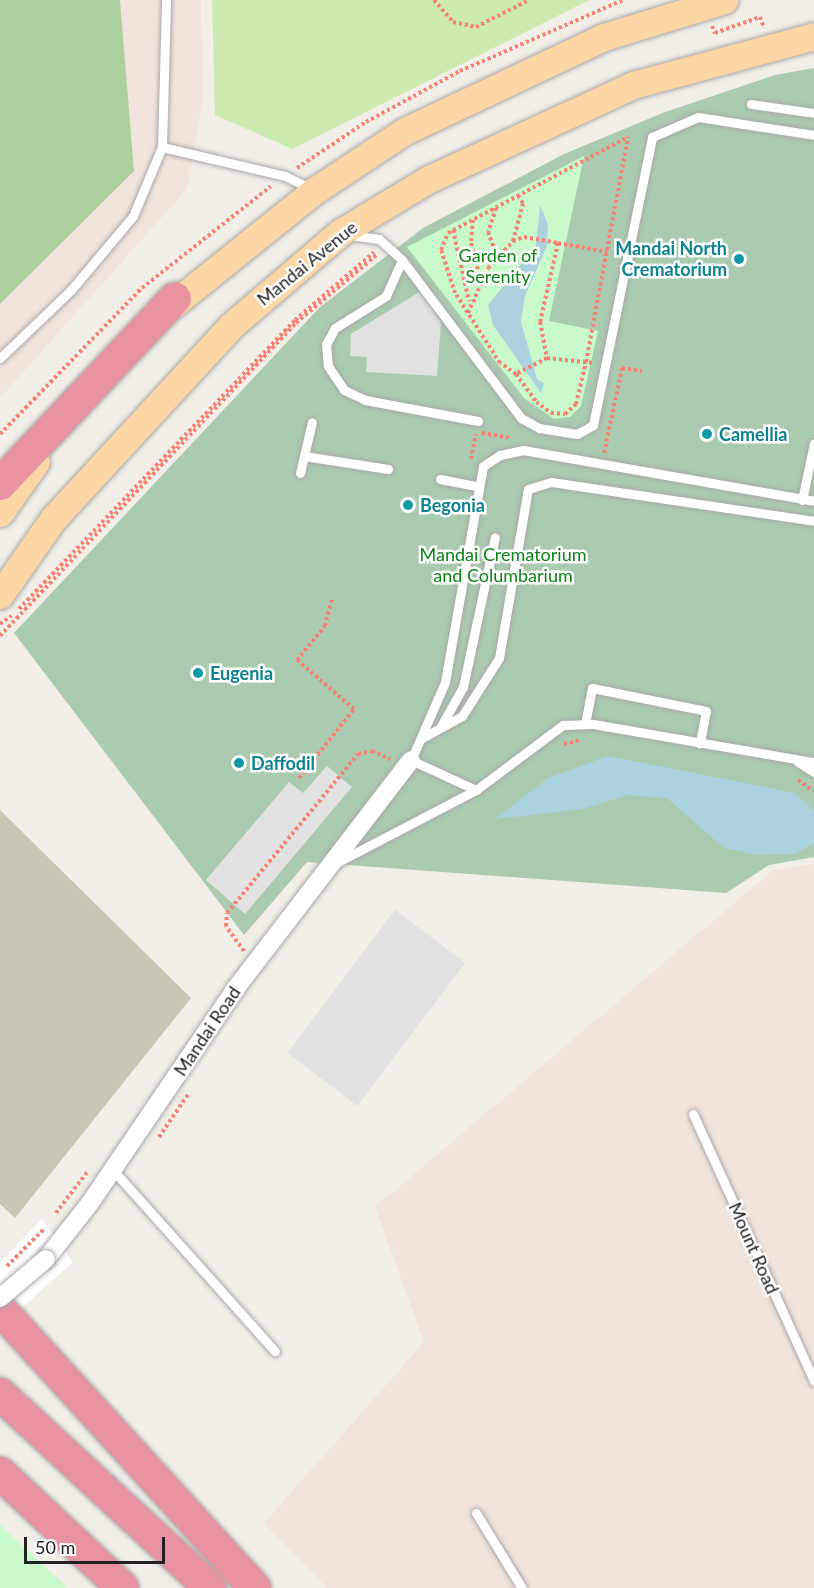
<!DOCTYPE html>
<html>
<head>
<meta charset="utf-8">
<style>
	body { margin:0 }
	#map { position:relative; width:814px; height:1588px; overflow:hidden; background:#f2efe9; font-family:Lato,sans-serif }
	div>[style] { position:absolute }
	.military>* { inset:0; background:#f3e3dd }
	.construction>* { inset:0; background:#c7c7b4 }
	.grass>* { inset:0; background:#cdebb0 }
	.forest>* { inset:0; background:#add19e }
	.cemetery>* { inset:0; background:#aacbaf }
	.park>* { inset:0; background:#c8facc }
	.parking>* { inset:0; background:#e2e2e2; transform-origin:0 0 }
	.water>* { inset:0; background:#aad3df }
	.pier>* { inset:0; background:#fff }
	.path>* { height:4px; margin-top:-2px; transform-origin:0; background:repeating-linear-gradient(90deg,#fa8072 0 3px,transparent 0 6px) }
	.roads { filter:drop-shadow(0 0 2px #a9a9a9) drop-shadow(0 0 2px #a9a9a9) }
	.service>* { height:9px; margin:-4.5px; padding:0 4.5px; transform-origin:4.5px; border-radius:4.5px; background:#fff }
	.minor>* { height:18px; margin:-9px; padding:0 9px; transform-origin:9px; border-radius:9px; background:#fff }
	.primary>* { height:27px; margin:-13.5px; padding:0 13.5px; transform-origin:13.5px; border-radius:13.5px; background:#fcd6a4 }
	.motorway>* { height:32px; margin:-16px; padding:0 16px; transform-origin:16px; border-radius:16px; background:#e892a2 }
	.path-bridge>* { height:4px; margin-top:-2px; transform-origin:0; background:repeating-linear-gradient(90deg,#fa8072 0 3px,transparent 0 6px) }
	.bridges { filter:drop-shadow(0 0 2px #a9a9a9) drop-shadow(0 0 2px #a9a9a9) }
	.minor-bridge>* { height:18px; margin:-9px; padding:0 9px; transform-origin:9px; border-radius:9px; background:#fff }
	.dots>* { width:16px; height:16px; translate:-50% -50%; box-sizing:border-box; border:3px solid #fff; border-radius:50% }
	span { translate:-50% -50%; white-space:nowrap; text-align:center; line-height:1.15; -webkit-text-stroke:5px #fff; paint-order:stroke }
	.culture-label { font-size:18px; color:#0d838f; font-weight:700 }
	.right { translate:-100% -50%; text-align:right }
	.left { translate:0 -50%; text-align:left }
	.park-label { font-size:18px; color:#0c8416 }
	.street-label { font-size:18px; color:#222 }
	.scale { position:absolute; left:24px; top:1537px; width:141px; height:27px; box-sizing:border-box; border:3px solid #222; border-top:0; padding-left:8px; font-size:18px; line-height:21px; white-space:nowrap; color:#222; -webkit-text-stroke:4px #fff; paint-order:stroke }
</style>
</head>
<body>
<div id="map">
	<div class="military">
		<div style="clip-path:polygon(0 0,201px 0,203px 98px,187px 189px,0 398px)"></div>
		<div style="clip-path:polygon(814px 864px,814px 1588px,327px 1588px,264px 1523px,424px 1342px,375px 1207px,772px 871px)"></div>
	</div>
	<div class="construction">
		<div style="clip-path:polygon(0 810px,191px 998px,15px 1218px,0 1204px)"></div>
	</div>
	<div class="grass">
		<div style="clip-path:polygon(212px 0,589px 0,292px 149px,215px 115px)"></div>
	</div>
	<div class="forest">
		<div style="clip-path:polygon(0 0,120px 0,134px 171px,0 304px)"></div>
	</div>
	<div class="cemetery">
		<div style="clip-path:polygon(814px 68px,814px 857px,769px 865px,726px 893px,307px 862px,244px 935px,14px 633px,320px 307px,423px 228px,564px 154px,665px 112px,775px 75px)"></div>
	</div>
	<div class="park">
		<div style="clip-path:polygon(584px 156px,549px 321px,598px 331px,581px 406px,570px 417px,554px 419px,524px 398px,407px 247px)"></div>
		<div style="clip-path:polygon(0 1525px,68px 1588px,0 1588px)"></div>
	</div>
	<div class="parking">
		<div style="clip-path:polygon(421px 291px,441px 322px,437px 376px,366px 372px,367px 357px,350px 356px,351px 334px)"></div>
		<div style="clip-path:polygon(327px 766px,352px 787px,245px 914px,206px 880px,289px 782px,303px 793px)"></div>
		<div style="left:395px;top:910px;width:88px;height:179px;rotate:37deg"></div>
	</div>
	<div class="water">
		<div style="clip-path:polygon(540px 205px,548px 225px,547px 246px,525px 296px,521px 322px,537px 379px,544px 383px,541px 393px,493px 325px,488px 305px,536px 246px)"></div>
		<div style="clip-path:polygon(608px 756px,795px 793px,814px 811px,814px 843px,795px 854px,757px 855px,724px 848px,667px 798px,628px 795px,583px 809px,495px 819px,548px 778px)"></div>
	</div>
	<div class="pier">
		<div style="clip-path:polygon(42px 1219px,73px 1262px,0 1327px,0 1263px)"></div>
	</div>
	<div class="path">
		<div style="left:434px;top:0;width:29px;rotate:49deg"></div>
		<div style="left:453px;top:22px;width:24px;rotate:12deg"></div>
		<div style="left:476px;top:27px;width:59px;rotate:-27deg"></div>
		<div style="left:712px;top:26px;width:8px;rotate:67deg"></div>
		<div style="left:715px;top:33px;width:48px;rotate:-19.6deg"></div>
		<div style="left:760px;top:17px;width:12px;rotate:70deg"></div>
		<div style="left:297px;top:168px;width:83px;rotate:-33.7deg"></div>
		<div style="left:366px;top:122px;width:107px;rotate:-28.5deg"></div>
		<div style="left:460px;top:71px;width:178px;rotate:-23.5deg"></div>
		<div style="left:496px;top:208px;width:25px;rotate:108deg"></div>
		<div style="left:488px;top:232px;width:27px;rotate:70deg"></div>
		<div style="left:473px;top:220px;width:23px;rotate:95deg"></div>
		<div style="left:471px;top:243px;width:37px;rotate:76deg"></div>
		<div style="left:453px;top:230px;width:73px;rotate:77.3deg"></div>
		<div style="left:513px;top:241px;width:39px;rotate:-75deg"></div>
		<div style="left:523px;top:203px;width:9px;rotate:-122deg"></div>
		<div style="left:468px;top:313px;width:49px;rotate:-66deg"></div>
		<div style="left:488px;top:268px;width:37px;rotate:-47deg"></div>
		<div style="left:513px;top:241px;width:12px;rotate:-20deg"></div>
		<div style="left:524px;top:237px;width:35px;rotate:10deg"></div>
		<div style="left:558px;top:243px;width:81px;rotate:102.8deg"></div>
		<div style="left:540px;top:322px;width:37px;rotate:79deg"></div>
		<div style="left:547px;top:358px;width:47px;rotate:6.1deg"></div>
		<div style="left:547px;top:358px;width:35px;rotate:153deg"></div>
		<div style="left:516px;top:374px;width:34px;rotate:54deg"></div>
		<div style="left:536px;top:402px;width:19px;rotate:36deg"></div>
		<div style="left:551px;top:413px;width:14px;rotate:4deg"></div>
		<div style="left:565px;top:414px;width:15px;rotate:-42deg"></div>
		<div style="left:576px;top:404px;width:43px;rotate:-76.6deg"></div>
		<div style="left:586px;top:362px;width:229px;rotate:-79.4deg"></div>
		<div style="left:516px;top:374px;width:19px;rotate:-145deg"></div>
		<div style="left:500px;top:363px;width:83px;rotate:-122.7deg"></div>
		<div style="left:455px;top:293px;width:45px;rotate:-108deg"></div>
		<div style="left:441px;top:250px;width:18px;rotate:-68deg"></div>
		<div style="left:448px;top:233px;width:204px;rotate:-28.1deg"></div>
		<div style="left:482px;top:433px;width:28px;rotate:10deg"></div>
		<div style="left:0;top:434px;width:204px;rotate:-45.8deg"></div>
		<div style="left:142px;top:288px;width:164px;rotate:-38.3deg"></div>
		<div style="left:604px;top:453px;width:87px;rotate:-78deg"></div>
		<div style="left:622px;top:368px;width:20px;rotate:9deg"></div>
		<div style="left:471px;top:459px;width:25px;rotate:-79deg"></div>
		<div style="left:19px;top:609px;width:400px;rotate:-46.3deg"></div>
		<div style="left:295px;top:320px;width:104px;rotate:-40.7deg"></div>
		<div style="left:0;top:624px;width:14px;rotate:-36deg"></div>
		<div style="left:0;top:636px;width:431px;rotate:-46.6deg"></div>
		<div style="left:296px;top:323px;width:107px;rotate:-40.1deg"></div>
		<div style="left:564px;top:744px;width:16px;rotate:-14deg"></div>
		<div style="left:299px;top:778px;width:88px;rotate:-51.4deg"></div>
		<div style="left:354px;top:709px;width:75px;rotate:-139.3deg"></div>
		<div style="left:297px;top:660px;width:44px;rotate:-50.5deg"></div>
		<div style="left:325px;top:626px;width:30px;rotate:-76deg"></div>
		<div style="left:798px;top:780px;width:19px;rotate:35deg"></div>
		<div style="left:244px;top:951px;width:31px;rotate:-126deg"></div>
		<div style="left:226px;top:926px;width:13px;rotate:-86deg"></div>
		<div style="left:227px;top:913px;width:206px;rotate:-50.5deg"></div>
		<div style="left:358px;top:754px;width:14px;rotate:-12deg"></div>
		<div style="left:372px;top:751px;width:20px;rotate:24deg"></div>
		<div style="left:159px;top:1137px;width:53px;rotate:-55.7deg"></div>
		<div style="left:56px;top:1213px;width:53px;rotate:-52.7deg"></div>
	</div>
	<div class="roads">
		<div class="service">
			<div style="left:751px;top:104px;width:64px;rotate:8.1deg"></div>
			<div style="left:162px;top:147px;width:126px;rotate:13.3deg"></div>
			<div style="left:285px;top:176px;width:30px;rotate:26deg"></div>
			<div style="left:350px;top:235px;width:29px;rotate:8deg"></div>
			<div style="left:379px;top:239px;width:31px;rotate:42deg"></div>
			<div style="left:402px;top:260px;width:198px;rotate:53deg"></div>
			<div style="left:521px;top:418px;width:21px;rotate:29deg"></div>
			<div style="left:539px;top:428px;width:38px;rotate:9deg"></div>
			<div style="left:577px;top:434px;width:18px;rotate:-29deg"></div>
			<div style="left:593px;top:425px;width:294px;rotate:-78.4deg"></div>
			<div style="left:652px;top:137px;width:50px;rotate:-23.5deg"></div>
			<div style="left:698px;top:117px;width:117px;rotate:8.8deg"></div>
			<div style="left:402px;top:260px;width:39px;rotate:114deg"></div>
			<div style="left:386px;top:296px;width:60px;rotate:147.9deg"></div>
			<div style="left:335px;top:328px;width:18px;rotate:119deg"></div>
			<div style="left:326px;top:344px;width:22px;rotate:85deg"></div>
			<div style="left:328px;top:366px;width:29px;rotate:56deg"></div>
			<div style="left:344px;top:390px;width:23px;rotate:25deg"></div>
			<div style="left:365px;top:400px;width:115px;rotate:10.5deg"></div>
			<div style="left:0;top:358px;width:98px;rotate:-43.8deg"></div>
			<div style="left:71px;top:290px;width:97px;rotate:-50deg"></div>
			<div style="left:133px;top:216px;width:75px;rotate:-67.2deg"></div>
			<div style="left:162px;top:147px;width:147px;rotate:-88.4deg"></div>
			<div style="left:304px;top:456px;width:85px;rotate:8.8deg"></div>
			<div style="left:300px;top:473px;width:52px;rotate:-76.8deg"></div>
			<div style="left:440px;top:479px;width:37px;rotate:11deg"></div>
			<div style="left:802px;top:500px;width:58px;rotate:-78.1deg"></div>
			<div style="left:585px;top:724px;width:37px;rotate:-79deg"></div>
			<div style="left:592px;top:688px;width:116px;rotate:11.4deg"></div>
			<div style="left:706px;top:711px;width:33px;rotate:101deg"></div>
			<div style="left:441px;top:726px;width:45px;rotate:-60.6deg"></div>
			<div style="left:463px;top:687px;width:153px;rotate:-78deg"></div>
			<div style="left:422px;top:738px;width:46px;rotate:-28.8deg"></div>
			<div style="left:462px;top:716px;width:69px;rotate:-57.5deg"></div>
			<div style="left:499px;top:658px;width:171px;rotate:-80.3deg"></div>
			<div style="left:528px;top:489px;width:24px;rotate:-17deg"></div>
			<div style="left:551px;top:482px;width:266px;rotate:8.4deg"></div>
			<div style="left:798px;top:762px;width:19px;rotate:32deg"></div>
			<div style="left:476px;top:790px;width:72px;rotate:-155.2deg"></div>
			<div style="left:411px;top:760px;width:85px;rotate:-66.4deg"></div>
			<div style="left:445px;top:682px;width:219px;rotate:-80deg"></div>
			<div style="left:483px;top:466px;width:20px;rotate:-33deg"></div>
			<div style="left:500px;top:455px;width:24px;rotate:-12deg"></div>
			<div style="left:523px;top:450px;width:295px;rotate:9.9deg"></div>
			<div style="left:338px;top:862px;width:156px;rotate:-27.6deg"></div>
			<div style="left:476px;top:790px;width:109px;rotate:-36.8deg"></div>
			<div style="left:563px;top:725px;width:30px;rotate:-2deg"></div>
			<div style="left:593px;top:724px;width:224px;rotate:9.8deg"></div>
			<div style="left:693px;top:1114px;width:293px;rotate:65.6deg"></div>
			<div style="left:113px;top:1170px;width:243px;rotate:48.2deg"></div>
			<div style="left:476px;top:1513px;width:88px;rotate:58.5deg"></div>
		</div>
		<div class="minor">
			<div style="left:46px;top:1259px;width:71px;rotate:-51.8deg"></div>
			<div style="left:90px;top:1203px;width:260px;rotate:-55.8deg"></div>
			<div style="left:236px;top:988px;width:287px;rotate:-52.5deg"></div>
		</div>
		<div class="primary">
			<div style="left:161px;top:314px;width:196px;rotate:-38.8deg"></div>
			<div style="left:314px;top:191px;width:109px;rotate:-33.4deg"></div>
			<div style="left:405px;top:131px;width:220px;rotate:-25.3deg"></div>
			<div style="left:604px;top:37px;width:126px;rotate:-17.1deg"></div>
			<div style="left:0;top:513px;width:62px;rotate:-54.8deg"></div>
			<div style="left:0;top:595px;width:93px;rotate:-55.1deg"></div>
			<div style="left:53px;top:519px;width:264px;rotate:-47.3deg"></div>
			<div style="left:232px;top:325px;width:143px;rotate:-40.5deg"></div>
			<div style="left:341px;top:232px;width:103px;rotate:-31.1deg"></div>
			<div style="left:429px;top:179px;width:225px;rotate:-24.7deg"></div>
			<div style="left:633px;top:85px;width:188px;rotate:-15.1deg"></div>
		</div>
		<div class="motorway">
			<div style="left:0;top:484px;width:255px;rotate:-46.7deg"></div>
			<div style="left:0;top:1309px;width:378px;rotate:47.6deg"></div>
			<div style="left:0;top:1394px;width:286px;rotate:42.7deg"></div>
			<div style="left:0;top:1473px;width:168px;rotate:43.1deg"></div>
		</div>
	</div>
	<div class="path-bridge">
		<div style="left:558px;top:243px;width:50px;rotate:10.4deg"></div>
		<div style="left:7px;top:1266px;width:54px;rotate:-45deg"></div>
	</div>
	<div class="bridges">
		<div class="minor-bridge">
			<div style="left:0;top:1298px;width:60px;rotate:-40.3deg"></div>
		</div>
	</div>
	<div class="dots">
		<div style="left:739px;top:259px;background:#0f9aa8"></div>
		<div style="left:707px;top:434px;background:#0f9aa8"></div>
		<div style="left:408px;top:505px;background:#0f9aa8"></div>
		<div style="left:198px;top:673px;background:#0f9aa8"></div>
		<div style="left:239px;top:763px;background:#0f9aa8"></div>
	</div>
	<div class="culture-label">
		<span class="right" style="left:727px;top:259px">Mandai North<br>Crematorium</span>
		<span class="left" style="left:719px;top:434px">Camellia</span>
		<span class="left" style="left:420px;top:505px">Begonia</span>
		<span class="left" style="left:210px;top:673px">Eugenia</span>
		<span class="left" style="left:251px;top:763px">Daffodil</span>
	</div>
	<div class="park-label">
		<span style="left:498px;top:266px">Garden of<br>Serenity</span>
		<span style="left:503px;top:565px">Mandai Crematorium<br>and Columbarium</span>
	</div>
	<div class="street-label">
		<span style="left:307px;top:263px;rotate:-39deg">Mandai Avenue</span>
		<span style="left:207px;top:1031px;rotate:-56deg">Mandai Road</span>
		<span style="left:754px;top:1248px;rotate:66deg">Mount Road</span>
	</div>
	<div class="scale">50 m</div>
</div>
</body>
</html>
